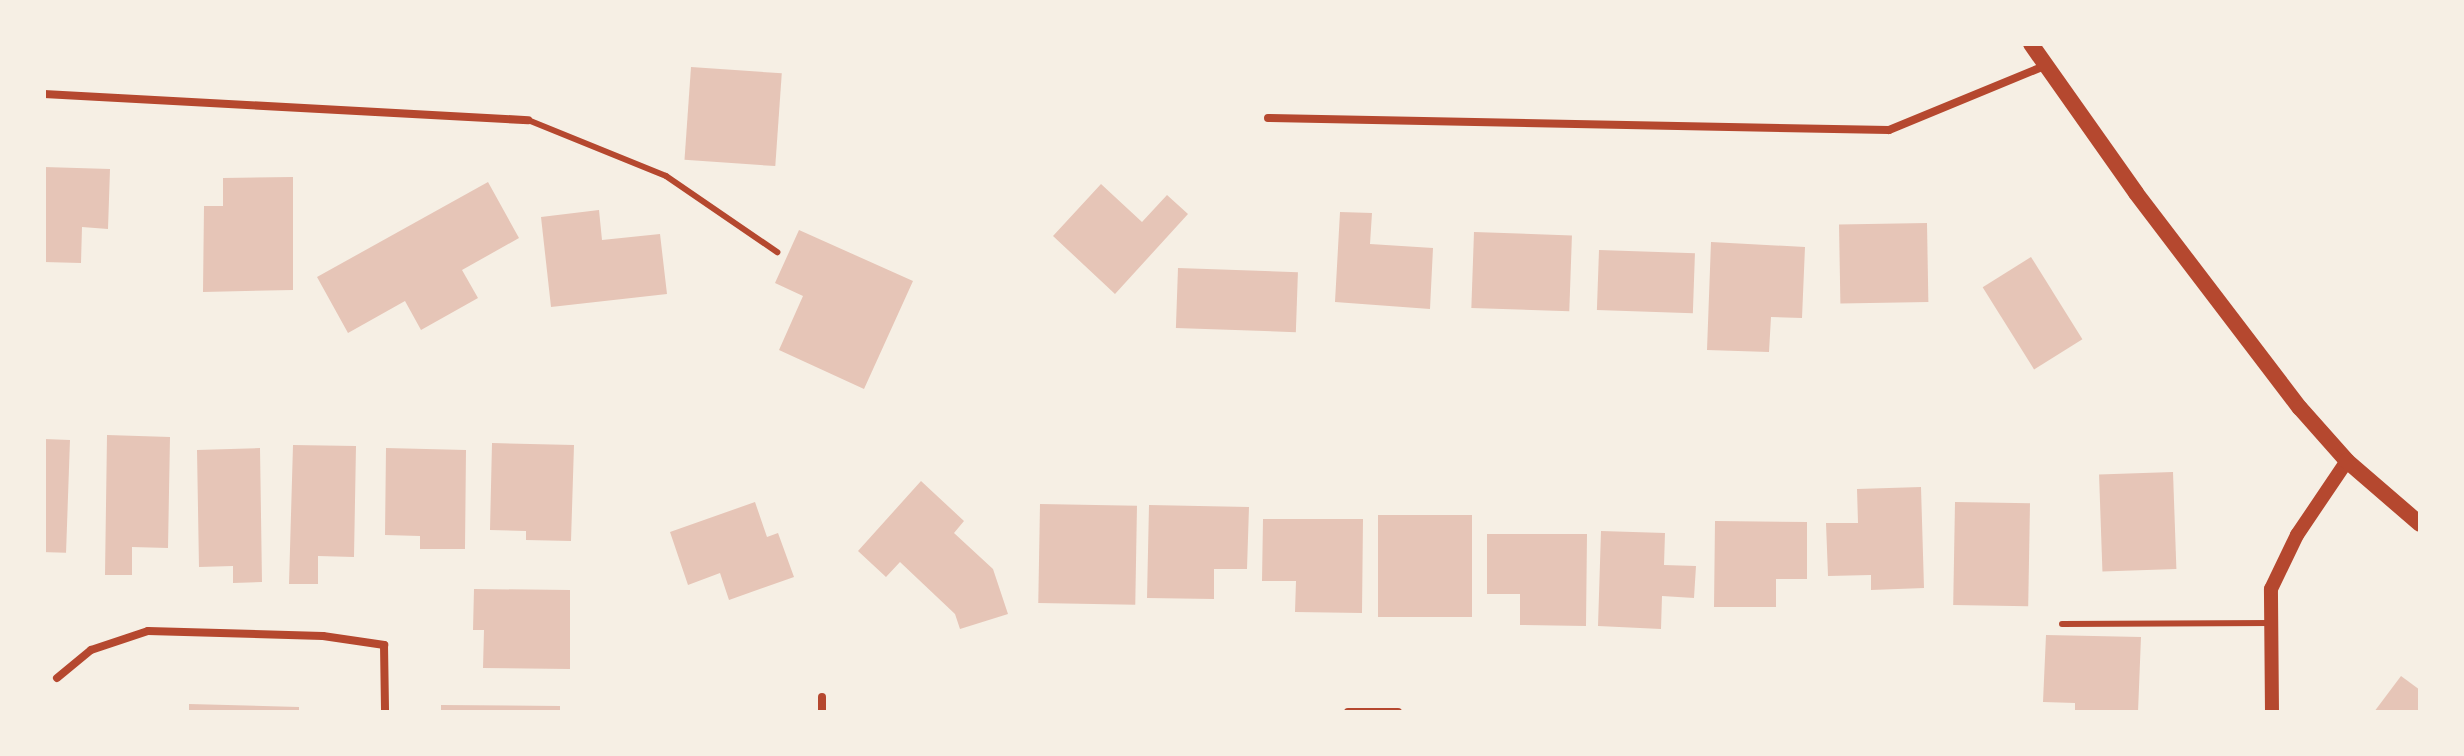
<!DOCTYPE html>
<html>
<head>
<meta charset="utf-8">
<style>
	body { margin:0 }
	#map { position:relative; width:2464px; height:756px; overflow:hidden; background:#f6efe4; font-family:Ubuntu,sans-serif }
	div>[style] { position:absolute }
	.building>* { inset:0; background:#e6c5b7; transform-origin:0 0 }
	.service>* { height:6px; margin:-3px; padding:0 3px; transform-origin:3px; border-radius:3px; background:#b5482f }
	.minor>* { height:8px; margin:-4px; padding:0 4px; transform-origin:4px; border-radius:4px; background:#b5482f }
	.tertiary>* { height:14px; margin:-7px; padding:0 7px; transform-origin:7px; border-radius:7px; background:#b5482f }
	.secondary>* { height:16px; margin:-8px; padding:0 8px; transform-origin:8px; border-radius:8px; background:#b5482f }
	span { translate:-50% -50%; white-space:nowrap; text-align:center; line-height:1.15; -webkit-text-stroke:7px #f6efe4; paint-order:stroke }
	.frame { position:absolute; inset:0; border:46px solid #f6efe4; pointer-events:none }
</style>
</head>
<body>
<div id="map">
	<div class="building">
		<div style="left:691px;top:67px;width:91px;height:93px;rotate:4deg"></div>
		<div style="clip-path:polygon(44px 167px,110px 169px,108px 229px,82px 227px,81px 263px,44px 262px)"></div>
		<div style="clip-path:polygon(293px 177px,293px 290px,203px 292px,204px 206px,223px 206px,223px 178px)"></div>
		<div style="clip-path:polygon(488px 182px,519px 238px,462px 270px,478px 298px,421px 330px,405px 301px,348px 333px,317px 277px)"></div>
		<div style="clip-path:polygon(1101px 184px,1142px 222px,1167px 195px,1188px 214px,1115px 294px,1053px 236px)"></div>
		<div style="clip-path:polygon(599px 210px,602px 240px,660px 234px,667px 294px,551px 307px,541px 217px)"></div>
		<div style="clip-path:polygon(1340px 212px,1372px 213px,1370px 244px,1433px 248px,1430px 309px,1335px 302px)"></div>
		<div style="left:1927px;top:223px;width:79px;height:88px;rotate:89deg"></div>
		<div style="clip-path:polygon(799px 230px,913px 281px,864px 389px,779px 350px,803px 296px,775px 283px)"></div>
		<div style="left:1474px;top:232px;width:98px;height:76px;rotate:2deg"></div>
		<div style="clip-path:polygon(1711px 242px,1805px 247px,1802px 318px,1771px 317px,1769px 352px,1707px 350px)"></div>
		<div style="left:1599px;top:250px;width:96px;height:60px;rotate:2deg"></div>
		<div style="left:2031px;top:257px;width:97px;height:57px;rotate:58deg"></div>
		<div style="left:1178px;top:268px;width:120px;height:60px;rotate:2deg"></div>
		<div style="clip-path:polygon(107px 435px,170px 437px,168px 548px,132px 547px,132px 575px,105px 575px)"></div>
		<div style="left:44px;top:439px;width:26px;height:113px;rotate:2deg"></div>
		<div style="clip-path:polygon(492px 443px,574px 445px,571px 541px,526px 540px,526px 531px,490px 530px)"></div>
		<div style="clip-path:polygon(293px 445px,356px 446px,354px 557px,318px 556px,318px 584px,289px 584px)"></div>
		<div style="clip-path:polygon(260px 448px,262px 582px,233px 583px,233px 566px,199px 567px,197px 450px)"></div>
		<div style="clip-path:polygon(386px 448px,466px 450px,465px 549px,420px 549px,420px 536px,385px 535px)"></div>
		<div style="left:2173px;top:472px;width:97px;height:74px;rotate:88deg"></div>
		<div style="clip-path:polygon(921px 481px,964px 521px,954px 533px,993px 569px,1008px 614px,960px 629px,955px 614px,900px 562px,886px 577px,858px 551px)"></div>
		<div style="clip-path:polygon(1921px 487px,1924px 588px,1871px 590px,1871px 575px,1828px 576px,1826px 523px,1858px 523px,1857px 489px)"></div>
		<div style="clip-path:polygon(755px 502px,767px 537px,778px 533px,794px 577px,729px 600px,720px 573px,688px 585px,670px 532px)"></div>
		<div style="left:1955px;top:502px;width:75px;height:103px;rotate:1deg"></div>
		<div style="left:1040px;top:504px;width:97px;height:99px;rotate:1deg"></div>
		<div style="clip-path:polygon(1149px 505px,1249px 507px,1247px 569px,1214px 569px,1214px 599px,1147px 598px)"></div>
		<div style="left:1378px;top:515px;width:94px;height:102px"></div>
		<div style="clip-path:polygon(1263px 519px,1363px 519px,1362px 613px,1295px 612px,1296px 581px,1262px 581px)"></div>
		<div style="clip-path:polygon(1715px 521px,1807px 522px,1807px 579px,1776px 579px,1776px 607px,1714px 607px)"></div>
		<div style="clip-path:polygon(1601px 531px,1665px 533px,1664px 565px,1696px 566px,1694px 598px,1662px 596px,1661px 629px,1598px 626px)"></div>
		<div style="clip-path:polygon(1487px 534px,1587px 534px,1586px 626px,1520px 625px,1520px 594px,1487px 594px)"></div>
		<div style="clip-path:polygon(474px 589px,570px 590px,570px 669px,483px 668px,484px 630px,473px 630px)"></div>
		<div style="clip-path:polygon(2046px 635px,2141px 637px,2138px 712px,2075px 712px,2075px 703px,2043px 702px)"></div>
		<div style="clip-path:polygon(2401px 676px,2420px 690px,2420px 712px,2374px 712px)"></div>
		<div style="clip-path:polygon(189px 704px,299px 707px,299px 712px,189px 712px)"></div>
		<div style="clip-path:polygon(441px 705px,560px 706px,560px 712px,441px 712px)"></div>
	</div>
	<div class="service">
		<div style="left:528px;top:120px;width:149px;rotate:22.1deg"></div>
		<div style="left:666px;top:176px;width:135px;rotate:34.4deg"></div>
		<div style="left:2062px;top:624px;width:210px;rotate:-0.3deg"></div>
	</div>
	<div class="minor">
		<div style="left:44px;top:94px;width:485px;rotate:3.1deg"></div>
		<div style="left:1268px;top:118px;width:621px;rotate:1.11deg"></div>
		<div style="left:1889px;top:130px;width:168px;rotate:-22.4deg"></div>
		<div style="left:57px;top:678px;width:44px;rotate:-39.5deg"></div>
		<div style="left:91px;top:650px;width:60px;rotate:-18.4deg"></div>
		<div style="left:148px;top:631px;width:175px;rotate:1.6deg"></div>
		<div style="left:323px;top:636px;width:62px;rotate:8.4deg"></div>
		<div style="left:384px;top:645px;width:67px;rotate:89.1deg"></div>
		<div style="left:822px;top:697px;width:15px;rotate:90deg"></div>
		<div style="left:1348px;top:712px;width:50px"></div>
	</div>
	<div class="tertiary">
		<div style="left:2272px;top:712px;width:123px;rotate:-90.5deg"></div>
		<div style="left:2271px;top:589px;width:60px;rotate:-64.3deg"></div>
		<div style="left:2297px;top:535px;width:89px;rotate:-56deg"></div>
	</div>
	<div class="secondary">
		<div style="left:2031px;top:44px;width:182px;rotate:54.8deg"></div>
		<div style="left:2136px;top:193px;width:270px;rotate:52.7deg"></div>
		<div style="left:2300px;top:408px;width:71px;rotate:48.4deg"></div>
		<div style="left:2347px;top:461px;width:96px;rotate:40.8deg"></div>
	</div>
	<div class="frame"></div>
</div>
</body>
</html>
